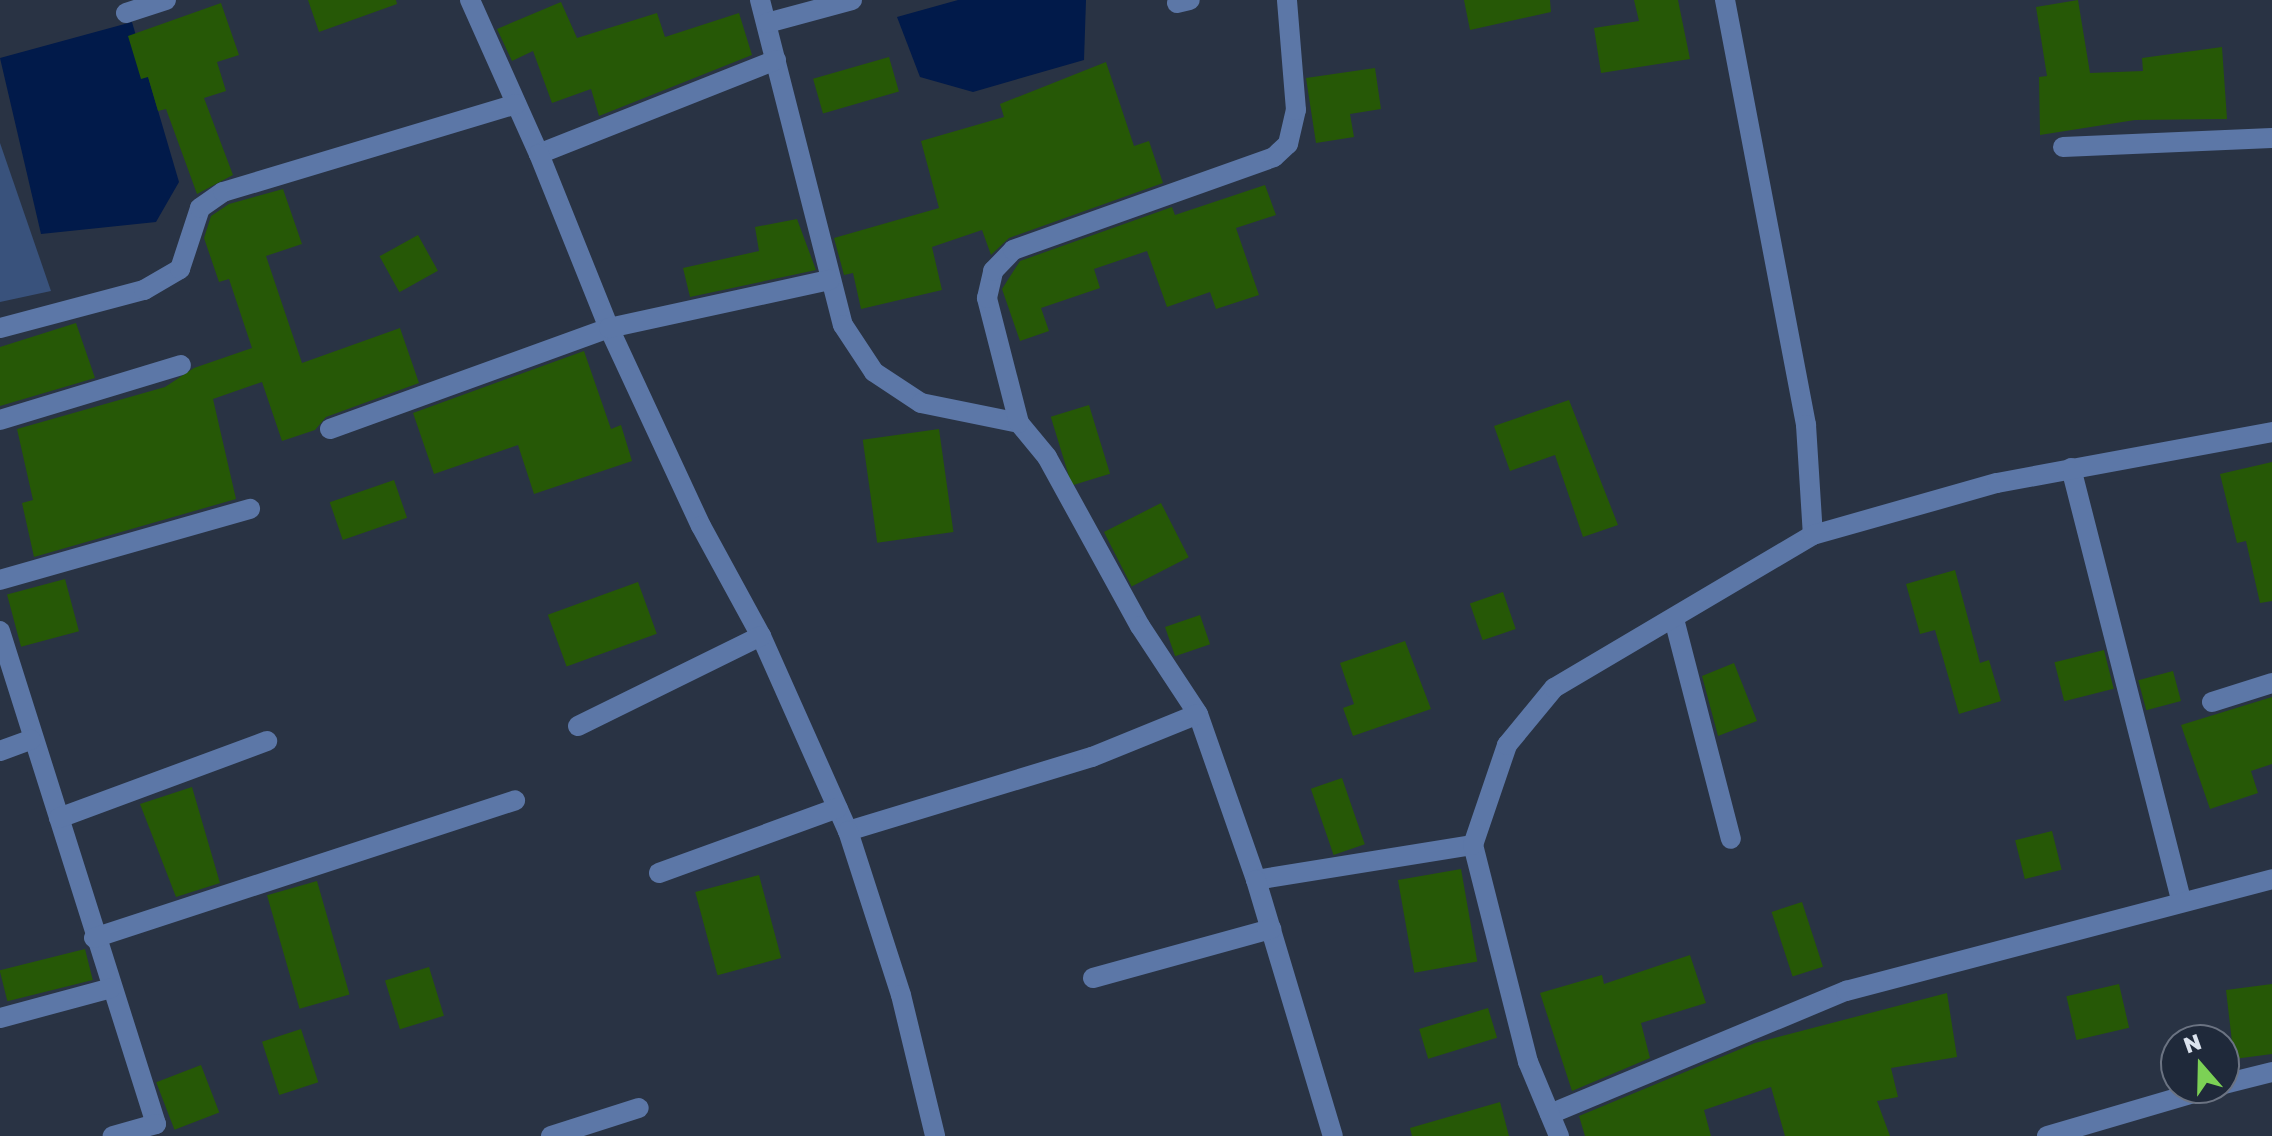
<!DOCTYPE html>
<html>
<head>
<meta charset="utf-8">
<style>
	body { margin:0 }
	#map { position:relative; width:2272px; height:1136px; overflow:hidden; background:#293344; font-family:"Golos Text",sans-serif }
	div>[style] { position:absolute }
	.green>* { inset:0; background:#39527c }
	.water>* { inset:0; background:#011a4a }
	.building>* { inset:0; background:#265806; transform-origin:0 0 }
	.minor>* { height:20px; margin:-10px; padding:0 10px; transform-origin:10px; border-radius:10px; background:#5c77a7 }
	span { translate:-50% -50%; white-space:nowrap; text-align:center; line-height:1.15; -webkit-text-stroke:6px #1f293a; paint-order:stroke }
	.north { position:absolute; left:2160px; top:1024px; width:80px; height:80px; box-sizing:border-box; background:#1f293a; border:2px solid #6b7382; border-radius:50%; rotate:340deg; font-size:22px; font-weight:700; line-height:32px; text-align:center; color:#dce3ee }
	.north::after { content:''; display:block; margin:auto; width:28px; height:36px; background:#7cd155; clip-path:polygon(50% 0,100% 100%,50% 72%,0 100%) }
</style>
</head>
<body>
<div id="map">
	<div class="green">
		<div style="clip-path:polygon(0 143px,51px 291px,0 302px)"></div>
	</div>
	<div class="water">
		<div style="clip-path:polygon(958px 0,1086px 0,1084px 60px,973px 92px,920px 77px,897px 17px)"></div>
		<div style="clip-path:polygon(132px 22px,179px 182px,156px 222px,41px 234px,0 58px)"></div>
	</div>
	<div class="building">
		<div style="clip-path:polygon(308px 0,396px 0,397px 4px,319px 32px)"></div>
		<div style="clip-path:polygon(1464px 0,1550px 0,1551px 12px,1470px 30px)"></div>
		<div style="clip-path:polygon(1634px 0,1678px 0,1690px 59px,1601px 73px,1594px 28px,1639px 21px)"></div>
		<div style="clip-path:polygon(2078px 0,2090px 73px,2143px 71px,2142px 58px,2222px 47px,2227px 119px,2135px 120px,2040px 135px,2039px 77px,2047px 76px,2036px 7px)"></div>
		<div style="clip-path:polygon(561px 2px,577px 38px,657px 13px,665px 37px,739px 13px,752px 55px,599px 116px,591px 89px,552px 103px,533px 51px,512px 61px,497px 29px)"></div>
		<div style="clip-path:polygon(221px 3px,239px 55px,217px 62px,226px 91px,204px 98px,233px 175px,197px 194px,166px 109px,158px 111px,148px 77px,141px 79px,128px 36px)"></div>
		<div style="left:889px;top:57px;width:36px;height:79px;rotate:74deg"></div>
		<div style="clip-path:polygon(1106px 62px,1134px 146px,1149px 141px,1163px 183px,1009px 238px,991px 255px,982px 230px,932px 247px,942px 290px,861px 309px,853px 273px,844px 275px,834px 238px,939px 208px,921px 141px,1004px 117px,1000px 104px)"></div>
		<div style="clip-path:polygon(1375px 68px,1381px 109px,1350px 114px,1354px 137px,1316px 143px,1306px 78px)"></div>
		<div style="clip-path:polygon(1265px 185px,1276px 215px,1236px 228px,1259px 295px,1216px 309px,1210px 292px,1167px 307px,1147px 251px,1094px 269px,1100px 288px,1041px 308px,1049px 331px,1020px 341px,1002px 289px,1020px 261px,1172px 207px,1175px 215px)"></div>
		<div style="clip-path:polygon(283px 189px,302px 244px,266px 256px,302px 363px,400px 328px,419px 383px,326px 417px,315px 430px,282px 441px,262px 382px,213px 399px,236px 499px,34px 557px,22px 503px,33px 500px,17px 429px,165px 387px,194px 368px,252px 348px,229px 279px,219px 282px,204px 238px,211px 216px,229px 204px)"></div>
		<div style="clip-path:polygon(797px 219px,816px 270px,690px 297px,683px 268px,759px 251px,755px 227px)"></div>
		<div style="left:418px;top:235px;width:41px;height:44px;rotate:61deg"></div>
		<div style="clip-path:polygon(76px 323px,95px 378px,0 406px,0 347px)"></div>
		<div style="clip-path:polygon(584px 351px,611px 429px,621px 425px,632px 461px,534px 494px,518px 445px,434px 474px,413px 413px)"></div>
		<div style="clip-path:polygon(1569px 400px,1618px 525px,1583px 537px,1555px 455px,1510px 471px,1494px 426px)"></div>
		<div style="left:1089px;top:405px;width:72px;height:40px;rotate:73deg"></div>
		<div style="left:939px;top:429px;width:104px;height:77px;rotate:82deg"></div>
		<div style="clip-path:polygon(2272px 462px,2272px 601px,2260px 603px,2246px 541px,2237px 543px,2220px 474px)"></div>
		<div style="left:394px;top:480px;width:40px;height:68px;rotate:71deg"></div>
		<div style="left:1161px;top:503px;width:61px;height:64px;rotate:63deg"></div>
		<div style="clip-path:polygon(1955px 570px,1980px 663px,1989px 660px,2001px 701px,1959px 714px,1935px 630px,1920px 634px,1906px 584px)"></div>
		<div style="left:65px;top:579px;width:54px;height:60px;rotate:75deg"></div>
		<div style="left:638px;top:582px;width:55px;height:96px;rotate:70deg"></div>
		<div style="left:1503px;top:592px;width:39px;height:35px;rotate:71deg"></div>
		<div style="left:1200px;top:615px;width:31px;height:37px;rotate:71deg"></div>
		<div style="clip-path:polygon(1405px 641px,1431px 709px,1353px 736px,1343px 708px,1354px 704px,1340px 663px)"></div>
		<div style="left:2104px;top:650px;width:40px;height:51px;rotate:76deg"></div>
		<div style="clip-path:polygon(1734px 663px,1757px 721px,1718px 736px,1702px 676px)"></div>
		<div style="left:2173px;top:671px;width:31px;height:36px;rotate:75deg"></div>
		<div style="clip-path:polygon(2272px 697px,2272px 764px,2251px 771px,2258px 793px,2210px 809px,2181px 725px)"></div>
		<div style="left:1342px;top:778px;width:70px;height:33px;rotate:71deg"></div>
		<div style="clip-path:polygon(192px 787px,220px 883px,176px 897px,140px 804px)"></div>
		<div style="left:2052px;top:831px;width:40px;height:38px;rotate:76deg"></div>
		<div style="left:1461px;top:869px;width:94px;height:64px;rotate:80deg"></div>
		<div style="left:759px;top:875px;width:86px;height:66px;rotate:75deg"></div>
		<div style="left:317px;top:881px;width:118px;height:52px;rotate:74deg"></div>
		<div style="left:1802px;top:902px;width:68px;height:32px;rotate:72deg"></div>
		<div style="left:85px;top:949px;width:32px;height:88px;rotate:76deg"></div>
		<div style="clip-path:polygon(1690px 955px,1706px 1003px,1641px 1023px,1650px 1058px,1572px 1091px,1540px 993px,1602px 975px,1604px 984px)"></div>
		<div style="left:429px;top:967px;width:51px;height:46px;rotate:73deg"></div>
		<div style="left:2119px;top:984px;width:45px;height:54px;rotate:77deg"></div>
		<div style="clip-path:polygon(2272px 984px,2272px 1054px,2234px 1059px,2226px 990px)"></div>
		<div style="clip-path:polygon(1947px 993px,1957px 1057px,1891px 1068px,1898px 1097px,1877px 1101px,1890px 1136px,1785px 1136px,1771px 1087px,1704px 1110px,1711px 1136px,1585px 1136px,1579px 1116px,1755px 1043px)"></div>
		<div style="left:1488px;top:1008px;width:31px;height:72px;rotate:73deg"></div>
		<div style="left:301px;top:1029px;width:56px;height:41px;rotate:72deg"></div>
		<div style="left:201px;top:1065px;width:51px;height:48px;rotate:69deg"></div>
		<div style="clip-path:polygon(1500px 1102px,1509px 1136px,1412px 1136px,1410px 1128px)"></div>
	</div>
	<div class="minor">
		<div style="left:470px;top:0;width:169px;rotate:65.9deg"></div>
		<div style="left:760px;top:0;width:335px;rotate:75.7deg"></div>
		<div style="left:843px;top:325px;width:56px;rotate:56.6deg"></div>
		<div style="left:874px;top:372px;width:56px;rotate:33.4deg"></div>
		<div style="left:921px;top:403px;width:100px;rotate:11.5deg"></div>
		<div style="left:1019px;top:423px;width:44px;rotate:50.5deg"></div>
		<div style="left:1047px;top:457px;width:193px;rotate:61.2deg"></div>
		<div style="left:1140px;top:626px;width:105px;rotate:56.6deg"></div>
		<div style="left:1198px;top:714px;width:176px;rotate:70.7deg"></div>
		<div style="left:1256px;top:880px;width:220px;rotate:-9.2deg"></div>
		<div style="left:1725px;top:0;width:433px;rotate:79.2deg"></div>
		<div style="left:1806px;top:425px;width:110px;rotate:86.4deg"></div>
		<div style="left:1177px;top:3px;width:13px;rotate:-13deg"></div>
		<div style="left:126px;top:13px;width:42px;rotate:-18deg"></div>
		<div style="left:767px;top:23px;width:88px;rotate:-15.1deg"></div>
		<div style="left:776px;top:60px;width:255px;rotate:158.4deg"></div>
		<div style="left:539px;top:154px;width:188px;rotate:68.1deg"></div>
		<div style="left:609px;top:328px;width:218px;rotate:65.1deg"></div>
		<div style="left:701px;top:526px;width:125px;rotate:61.4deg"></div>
		<div style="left:761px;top:636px;width:214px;rotate:66deg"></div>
		<div style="left:848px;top:831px;width:255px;rotate:-16.9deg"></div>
		<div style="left:1092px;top:757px;width:114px;rotate:-22.1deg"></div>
		<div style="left:2063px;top:147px;width:209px;rotate:-2.5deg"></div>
		<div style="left:0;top:328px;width:149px;rotate:-14.8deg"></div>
		<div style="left:144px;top:290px;width:42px;rotate:-30.3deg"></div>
		<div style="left:180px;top:269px;width:64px;rotate:-71.8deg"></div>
		<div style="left:200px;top:208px;width:28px;rotate:-35deg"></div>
		<div style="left:223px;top:192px;width:306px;rotate:-16.7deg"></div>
		<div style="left:0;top:420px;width:189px;rotate:-16.9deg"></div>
		<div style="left:1019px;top:423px;width:129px;rotate:-104.4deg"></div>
		<div style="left:987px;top:298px;width:28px;rotate:-77deg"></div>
		<div style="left:993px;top:271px;width:29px;rotate:-46deg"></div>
		<div style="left:1013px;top:250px;width:277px;rotate:-19.6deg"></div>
		<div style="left:1274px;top:157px;width:19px;rotate:-43deg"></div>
		<div style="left:1288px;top:144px;width:35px;rotate:-77deg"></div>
		<div style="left:1296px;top:110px;width:110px;rotate:-94.7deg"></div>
		<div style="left:330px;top:429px;width:297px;rotate:-19.9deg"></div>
		<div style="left:609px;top:328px;width:226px;rotate:-12.3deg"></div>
		<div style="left:2071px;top:468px;width:447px;rotate:75.7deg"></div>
		<div style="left:0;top:580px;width:260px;rotate:-15.9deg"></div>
		<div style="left:1674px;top:619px;width:227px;rotate:75.5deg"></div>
		<div style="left:0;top:631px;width:517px;rotate:72.44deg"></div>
		<div style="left:156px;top:1124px;width:45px;rotate:164.4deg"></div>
		<div style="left:2212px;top:702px;width:63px;rotate:-17.6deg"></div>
		<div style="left:578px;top:726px;width:204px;rotate:-26.2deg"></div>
		<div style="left:0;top:751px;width:33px;rotate:-20deg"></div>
		<div style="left:59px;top:818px;width:222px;rotate:-20.3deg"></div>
		<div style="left:848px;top:831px;width:172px;rotate:72.1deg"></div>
		<div style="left:901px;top:995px;width:145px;rotate:76.4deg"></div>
		<div style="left:659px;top:873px;width:190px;rotate:-20deg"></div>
		<div style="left:1256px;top:880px;width:267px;rotate:73.3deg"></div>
		<div style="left:94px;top:938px;width:443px;rotate:-18.1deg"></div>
		<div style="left:1093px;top:978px;width:185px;rotate:-15.4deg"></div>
		<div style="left:0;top:1018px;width:115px;rotate:-15.1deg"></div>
		<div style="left:2224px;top:1084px;width:49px;rotate:-14deg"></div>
		<div style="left:1550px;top:1114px;width:321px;rotate:-22.6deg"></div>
		<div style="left:1846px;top:991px;width:440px;rotate:-14.7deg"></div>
		<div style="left:551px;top:1136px;width:92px;rotate:-17.7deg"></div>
		<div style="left:1559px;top:1136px;width:80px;rotate:-112.7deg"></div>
		<div style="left:1528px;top:1062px;width:224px;rotate:-104.2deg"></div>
		<div style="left:1473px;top:845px;width:106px;rotate:-71.2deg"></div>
		<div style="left:1507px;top:745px;width:74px;rotate:-50.5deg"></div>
		<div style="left:1554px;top:688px;width:301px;rotate:-30.6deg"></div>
		<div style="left:1813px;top:535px;width:191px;rotate:-15.8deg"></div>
		<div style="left:1997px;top:483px;width:280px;rotate:-10.5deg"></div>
		<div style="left:2047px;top:1136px;width:171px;rotate:-16.3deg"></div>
	</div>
	<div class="north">N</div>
</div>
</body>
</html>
